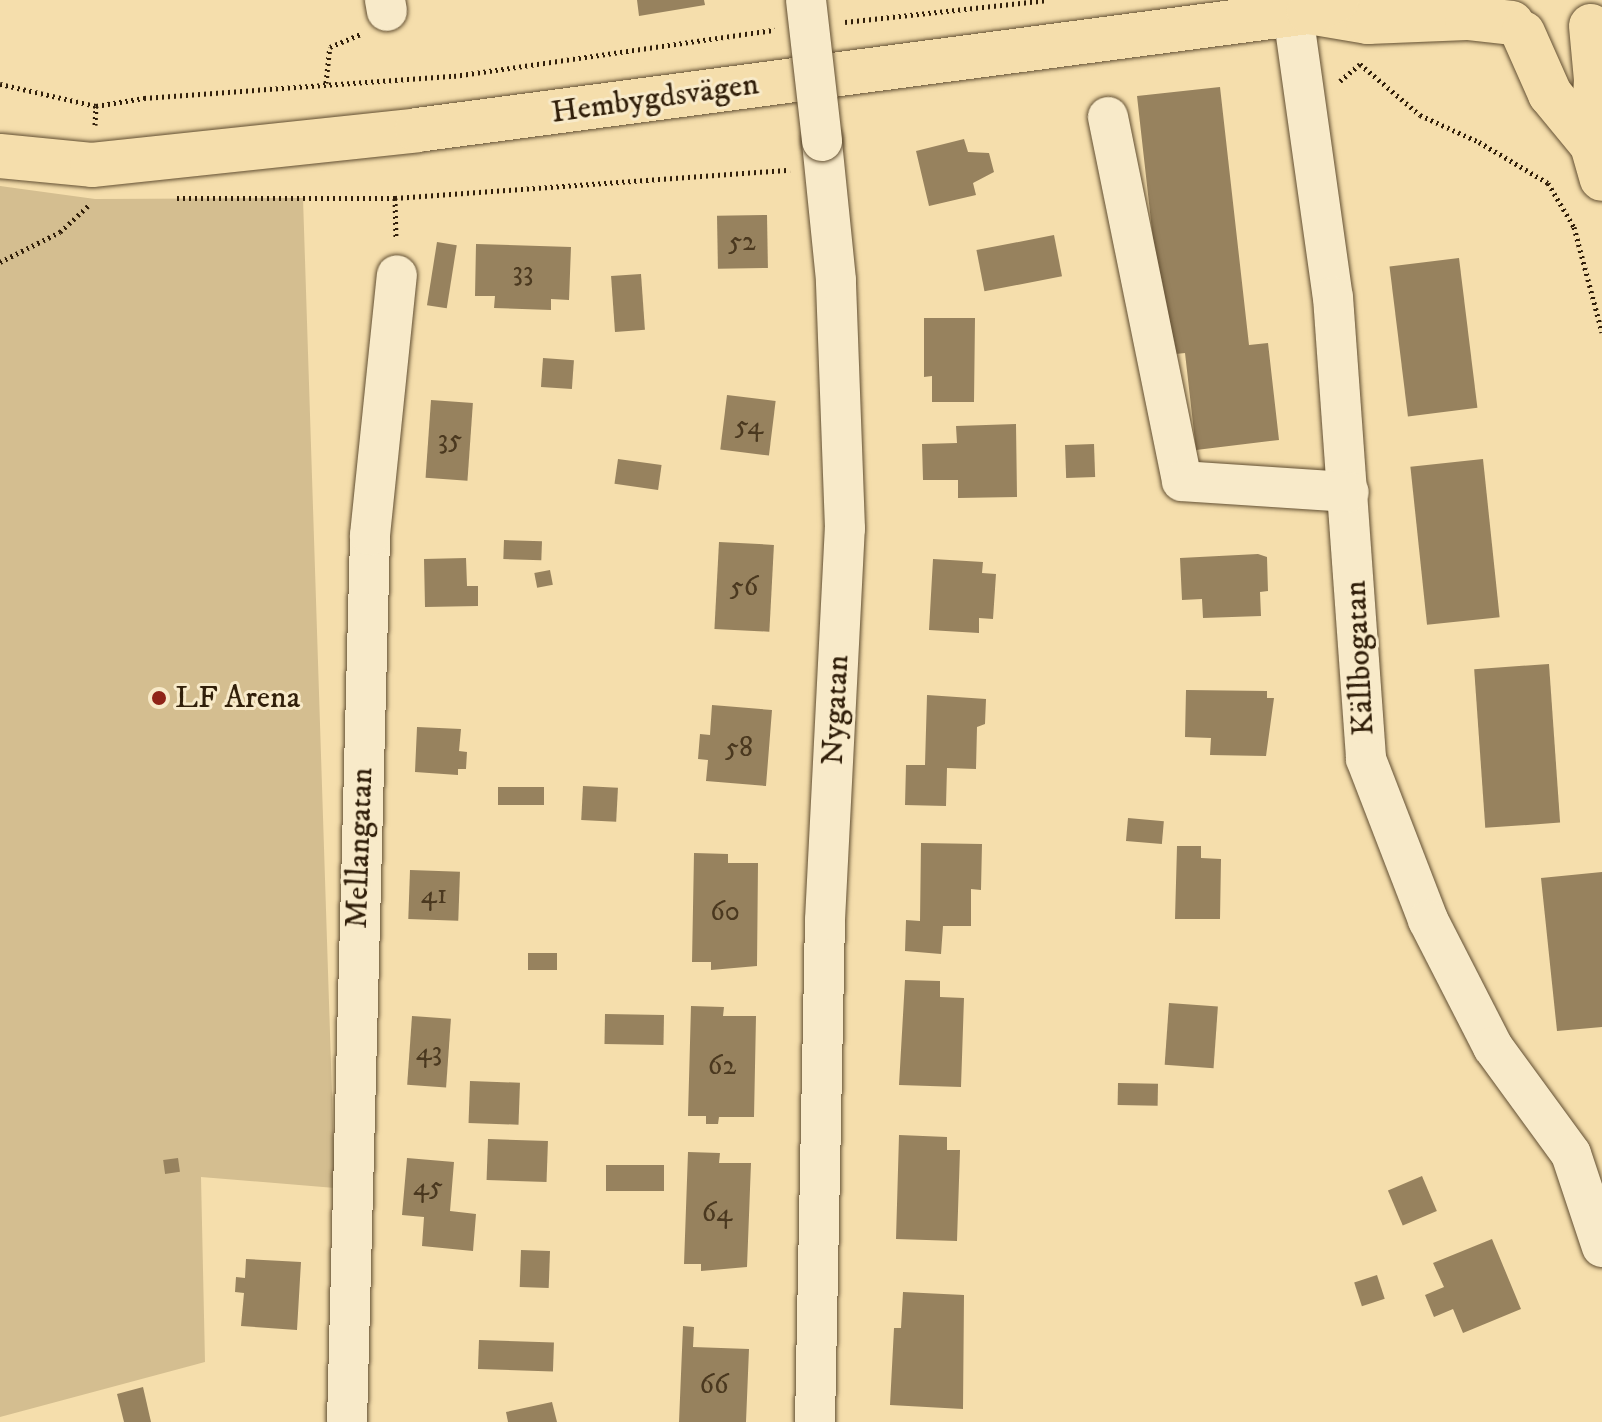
<!DOCTYPE html>
<html>
<head>
<meta charset="utf-8">
<style>
	body { margin:0 }
	#map { position:relative; width:1602px; height:1422px; overflow:hidden; background:#f5deac; font-family:"IM FELL DW Pica",serif }
	div>[style] { position:absolute }
	.green>* { inset:0; background:#d4be90 }
	.building>* { inset:0; background:#97825e; transform-origin:0 0 }
	.path>* { height:5px; margin-top:-2.5px; transform-origin:0; background:repeating-linear-gradient(90deg,#311f0a 0 2px,transparent 0 6px) }
	.roads { filter:drop-shadow(0 0 2px #624f32) drop-shadow(0 0 2px #624f32) }
	.minor>* { height:40px; margin:-20px; padding:0 20px; transform-origin:20px; border-radius:20px; background:#f8eac9 }
	.major>* { height:44px; margin:-22px; padding:0 22px; transform-origin:22px; border-radius:22px; background:#f5deac }
	.bridges { filter:drop-shadow(0 0 2px #624f32) drop-shadow(0 0 2px #624f32) }
	.minor-bridge>* { height:40px; margin:-20px; padding:0 20px; transform-origin:20px; border-radius:20px; background:#f8eac9 }
	.dots>* { width:22px; height:22px; translate:-50% -50%; box-sizing:border-box; border:4px solid #f8eac9; border-radius:50% }
	span { translate:-50% -50%; white-space:nowrap; text-align:center; line-height:1.15; -webkit-text-stroke:6px #f8eac9; paint-order:stroke }
	.number-label { font-size:28px; color:#4a381f }
	.number-label span { -webkit-text-stroke-width:0 }
	.street-label { font-size:32px; color:#311f0a }
	.poi-label { font-size:32px; color:#311f0a }
	.left { translate:0 -50%; text-align:left }
</style>
</head>
<body>
<div id="map">
	<div class="green">
		<div style="clip-path:polygon(0 186px,95px 199px,303px 198px,335px 1188px,201px 1177px,205px 1362px,0 1417px)"></div>
	</div>
	<div class="building">
		<div style="clip-path:polygon(637px 0,704px 0,705px 5px,639px 16px)"></div>
		<div style="clip-path:polygon(1220px 87px,1249px 345px,1268px 343px,1279px 440px,1196px 450px,1185px 353px,1166px 355px,1137px 96px)"></div>
		<div style="clip-path:polygon(964px 139px,968px 152px,989px 153px,994px 172px,973px 183px,976px 195px,929px 206px,916px 151px)"></div>
		<div style="left:767px;top:215px;width:53px;height:50px;rotate:89deg"></div>
		<div style="left:1054px;top:235px;width:42px;height:79px;rotate:79deg"></div>
		<div style="left:437px;top:242px;width:20px;height:64px;rotate:9deg"></div>
		<div style="clip-path:polygon(476px 244px,571px 247px,569px 300px,551px 299px,551px 310px,494px 308px,495px 296px,475px 296px)"></div>
		<div style="left:1459px;top:258px;width:151px;height:70px;rotate:83deg"></div>
		<div style="left:641px;top:274px;width:56px;height:30px;rotate:86deg"></div>
		<div style="clip-path:polygon(924px 318px,975px 318px,974px 402px,932px 402px,932px 376px,924px 377px)"></div>
		<div style="left:543px;top:358px;width:31px;height:29px;rotate:4deg"></div>
		<div style="left:727px;top:395px;width:49px;height:55px;rotate:7deg"></div>
		<div style="left:431px;top:400px;width:42px;height:78px;rotate:4deg"></div>
		<div style="clip-path:polygon(1016px 424px,1017px 497px,958px 498px,958px 480px,923px 480px,922px 444px,957px 443px,956px 426px)"></div>
		<div style="left:1094px;top:444px;width:33px;height:29px;rotate:88deg"></div>
		<div style="left:618px;top:459px;width:44px;height:25px;rotate:8deg"></div>
		<div style="left:1483px;top:459px;width:159px;height:73px;rotate:84deg"></div>
		<div style="left:504px;top:540px;width:38px;height:19px;rotate:2deg"></div>
		<div style="left:719px;top:542px;width:55px;height:87px;rotate:3deg"></div>
		<div style="clip-path:polygon(1258px 554px,1267px 557px,1268px 591px,1260px 592px,1261px 616px,1203px 618px,1202px 599px,1182px 600px,1180px 558px)"></div>
		<div style="clip-path:polygon(466px 558px,467px 586px,478px 586px,478px 606px,425px 607px,424px 559px)"></div>
		<div style="clip-path:polygon(933px 559px,983px 562px,982px 573px,996px 574px,993px 619px,979px 618px,979px 633px,929px 630px)"></div>
		<div style="left:550px;top:570px;width:15px;height:16px;rotate:79deg"></div>
		<div style="left:1549px;top:664px;width:159px;height:75px;rotate:86deg"></div>
		<div style="clip-path:polygon(1186px 690px,1267px 691px,1267px 698px,1274px 698px,1266px 756px,1210px 755px,1211px 738px,1185px 737px)"></div>
		<div style="clip-path:polygon(927px 695px,986px 699px,985px 724px,977px 727px,976px 769px,947px 768px,946px 806px,905px 805px,906px 765px,925px 765px)"></div>
		<div style="clip-path:polygon(712px 705px,772px 710px,766px 786px,706px 781px,708px 760px,698px 759px,700px 734px,710px 735px)"></div>
		<div style="clip-path:polygon(417px 727px,461px 729px,459px 751px,467px 752px,466px 769px,458px 769px,458px 775px,415px 772px)"></div>
		<div style="left:583px;top:786px;width:35px;height:34px;rotate:3deg"></div>
		<div style="left:544px;top:787px;width:18px;height:46px;rotate:90deg"></div>
		<div style="left:1128px;top:818px;width:36px;height:23px;rotate:5deg"></div>
		<div style="clip-path:polygon(921px 843px,982px 844px,981px 890px,971px 889px,971px 926px,943px 926px,941px 954px,905px 951px,906px 920px,920px 921px)"></div>
		<div style="clip-path:polygon(1177px 846px,1201px 846px,1201px 858px,1221px 859px,1220px 919px,1175px 919px)"></div>
		<div style="clip-path:polygon(694px 853px,728px 854px,728px 863px,758px 863px,757px 966px,711px 970px,711px 962px,692px 962px)"></div>
		<div style="left:410px;top:870px;width:50px;height:49px;rotate:2deg"></div>
		<div style="clip-path:polygon(1602px 872px,1602px 1027px,1557px 1031px,1541px 878px)"></div>
		<div style="left:557px;top:953px;width:17px;height:29px;rotate:90deg"></div>
		<div style="clip-path:polygon(905px 980px,940px 981px,940px 997px,964px 998px,961px 1087px,899px 1085px)"></div>
		<div style="left:1169px;top:1003px;width:49px;height:62px;rotate:4deg"></div>
		<div style="clip-path:polygon(691px 1006px,724px 1007px,723px 1016px,756px 1016px,754px 1117px,719px 1117px,718px 1124px,706px 1124px,706px 1116px,688px 1116px)"></div>
		<div style="left:605px;top:1014px;width:59px;height:30px;rotate:1deg"></div>
		<div style="left:412px;top:1016px;width:39px;height:69px;rotate:4deg"></div>
		<div style="left:470px;top:1081px;width:50px;height:42px;rotate:2deg"></div>
		<div style="left:1118px;top:1083px;width:40px;height:22px;rotate:1deg"></div>
		<div style="clip-path:polygon(899px 1135px,947px 1137px,947px 1150px,960px 1150px,957px 1241px,896px 1239px)"></div>
		<div style="left:488px;top:1139px;width:60px;height:41px;rotate:2deg"></div>
		<div style="clip-path:polygon(688px 1152px,720px 1153px,719px 1163px,751px 1163px,747px 1267px,701px 1271px,701px 1264px,684px 1264px)"></div>
		<div style="left:178px;top:1158px;width:14px;height:15px;rotate:82deg"></div>
		<div style="clip-path:polygon(407px 1158px,454px 1162px,450px 1211px,476px 1214px,473px 1251px,422px 1246px,424px 1217px,402px 1215px)"></div>
		<div style="left:606px;top:1165px;width:58px;height:26px"></div>
		<div style="left:1422px;top:1176px;width:38px;height:37px;rotate:67deg"></div>
		<div style="clip-path:polygon(1492px 1239px,1521px 1309px,1463px 1333px,1453px 1309px,1434px 1317px,1425px 1295px,1444px 1287px,1433px 1263px)"></div>
		<div style="left:521px;top:1250px;width:29px;height:37px;rotate:2deg"></div>
		<div style="clip-path:polygon(246px 1259px,301px 1262px,297px 1330px,241px 1326px,244px 1293px,235px 1292px,236px 1277px,245px 1278px)"></div>
		<div style="left:1377px;top:1275px;width:25px;height:24px;rotate:72deg"></div>
		<div style="clip-path:polygon(903px 1292px,964px 1295px,963px 1409px,890px 1405px,894px 1328px,901px 1328px)"></div>
		<div style="clip-path:polygon(683px 1326px,694px 1327px,693px 1347px,749px 1349px,746px 1422px,679px 1422px)"></div>
		<div style="left:479px;top:1340px;width:75px;height:29px;rotate:2deg"></div>
		<div style="clip-path:polygon(143px 1387px,151px 1422px,124px 1422px,117px 1394px)"></div>
		<div style="clip-path:polygon(552px 1402px,557px 1422px,508px 1422px,506px 1412px)"></div>
	</div>
	<div class="path">
		<div style="left:845px;top:22px;width:202px;rotate:-6.2deg"></div>
		<div style="left:1360px;top:64px;width:79px;rotate:40.4deg"></div>
		<div style="left:1420px;top:115px;width:65px;rotate:24.6deg"></div>
		<div style="left:1479px;top:142px;width:80px;rotate:30.7deg"></div>
		<div style="left:1548px;top:183px;width:51px;rotate:59.4deg"></div>
		<div style="left:1574px;top:227px;width:109px;rotate:75.1deg"></div>
		<div style="left:1340px;top:81px;width:26px;rotate:-40deg"></div>
		<div style="left:326px;top:83px;width:36px;rotate:-84deg"></div>
		<div style="left:330px;top:47px;width:33px;rotate:-23deg"></div>
		<div style="left:0;top:84px;width:98px;rotate:12.9deg"></div>
		<div style="left:96px;top:106px;width:49px;rotate:-9.5deg"></div>
		<div style="left:144px;top:98px;width:311px;rotate:-4.1deg"></div>
		<div style="left:454px;top:76px;width:324px;rotate:-8.2deg"></div>
		<div style="left:95px;top:125px;width:19px;rotate:-87deg"></div>
		<div style="left:177px;top:198px;width:218px"></div>
		<div style="left:395px;top:198px;width:396px;rotate:-4.1deg"></div>
		<div style="left:395px;top:198px;width:40px;rotate:88.6deg"></div>
		<div style="left:0;top:262px;width:67px;rotate:-26.6deg"></div>
		<div style="left:60px;top:232px;width:40px;rotate:-43deg"></div>
	</div>
	<div class="roads">
		<div class="minor">
			<div style="left:385px;top:0;width:11px;rotate:80deg"></div>
			<div style="left:1293px;top:14px;width:286px;rotate:82deg"></div>
			<div style="left:1333px;top:297px;width:463px;rotate:85.9deg"></div>
			<div style="left:1366px;top:759px;width:173px;rotate:68.9deg"></div>
			<div style="left:1428px;top:920px;width:143px;rotate:62.9deg"></div>
			<div style="left:1493px;top:1047px;width:132px;rotate:53.9deg"></div>
			<div style="left:1571px;top:1154px;width:98px;rotate:71.6deg"></div>
			<div style="left:1108px;top:117px;width:371px;rotate:78.5deg"></div>
			<div style="left:1182px;top:481px;width:167px;rotate:3.8deg"></div>
			<div style="left:347px;top:1422px;width:887px;rotate:-88.51deg"></div>
			<div style="left:370px;top:535px;width:261px;rotate:-84.1deg"></div>
			<div style="left:815px;top:1422px;width:502px;rotate:-88.86deg"></div>
			<div style="left:825px;top:920px;width:392px;rotate:-87.1deg"></div>
			<div style="left:845px;top:529px;width:249px;rotate:-92.1deg"></div>
			<div style="left:836px;top:280px;width:140px;rotate:-95.8deg"></div>
		</div>
		<div class="major">
			<div style="left:1309px;top:12px;width:60px;rotate:9.6deg"></div>
			<div style="left:1368px;top:22px;width:99px;rotate:-2.3deg"></div>
			<div style="left:1467px;top:18px;width:45px;rotate:6.3deg"></div>
			<div style="left:1591px;top:26px;width:54px;rotate:84.7deg"></div>
			<div style="left:1596px;top:80px;width:65px;rotate:93.5deg"></div>
			<div style="left:1592px;top:145px;width:35px;rotate:74deg"></div>
			<div style="left:1523px;top:33px;width:67px;rotate:66.1deg"></div>
			<div style="left:1550px;top:94px;width:66px;rotate:50.5deg"></div>
			<div style="left:0;top:156px;width:92px;rotate:5.6deg"></div>
			<div style="left:92px;top:165px;width:327px;rotate:-6.1deg"></div>
			<div style="left:417px;top:130px;width:900px;rotate:-7.54deg"></div>
			<div style="left:1309px;top:12px;width:30px;rotate:-23deg"></div>
		</div>
	</div>
	<div class="bridges">
		<div class="minor-bridge">
			<div style="left:806px;top:0;width:142px;rotate:83.5deg"></div>
		</div>
	</div>
	<div class="dots">
		<div style="left:159px;top:698px;background:#8f2418"></div>
	</div>
	<div class="number-label">
		<span style="left:742px;top:242px">52</span>
		<span style="left:523px;top:272px">33</span>
		<span style="left:749px;top:426px">54</span>
		<span style="left:450px;top:440px">35</span>
		<span style="left:744px;top:587px">56</span>
		<span style="left:739px;top:748px">58</span>
		<span style="left:434px;top:895px">41</span>
		<span style="left:725px;top:912px">60</span>
		<span style="left:429px;top:1052px">43</span>
		<span style="left:722px;top:1066px">62</span>
		<span style="left:428px;top:1187px">45</span>
		<span style="left:717px;top:1213px">64</span>
		<span style="left:714px;top:1385px">66</span>
	</div>
	<div class="street-label">
		<span style="left:655px;top:99px;rotate:-8deg">Hembygdsvägen</span>
		<span style="left:1360px;top:658px;rotate:-93deg">Källbogatan</span>
		<span style="left:836px;top:710px;rotate:-87deg">Nygatan</span>
		<span style="left:360px;top:848px;rotate:-88deg">Mellangatan</span>
	</div>
	<div class="poi-label">
		<span class="left" style="left:175px;top:698px">LF Arena</span>
	</div>
</div>
</body>
</html>
